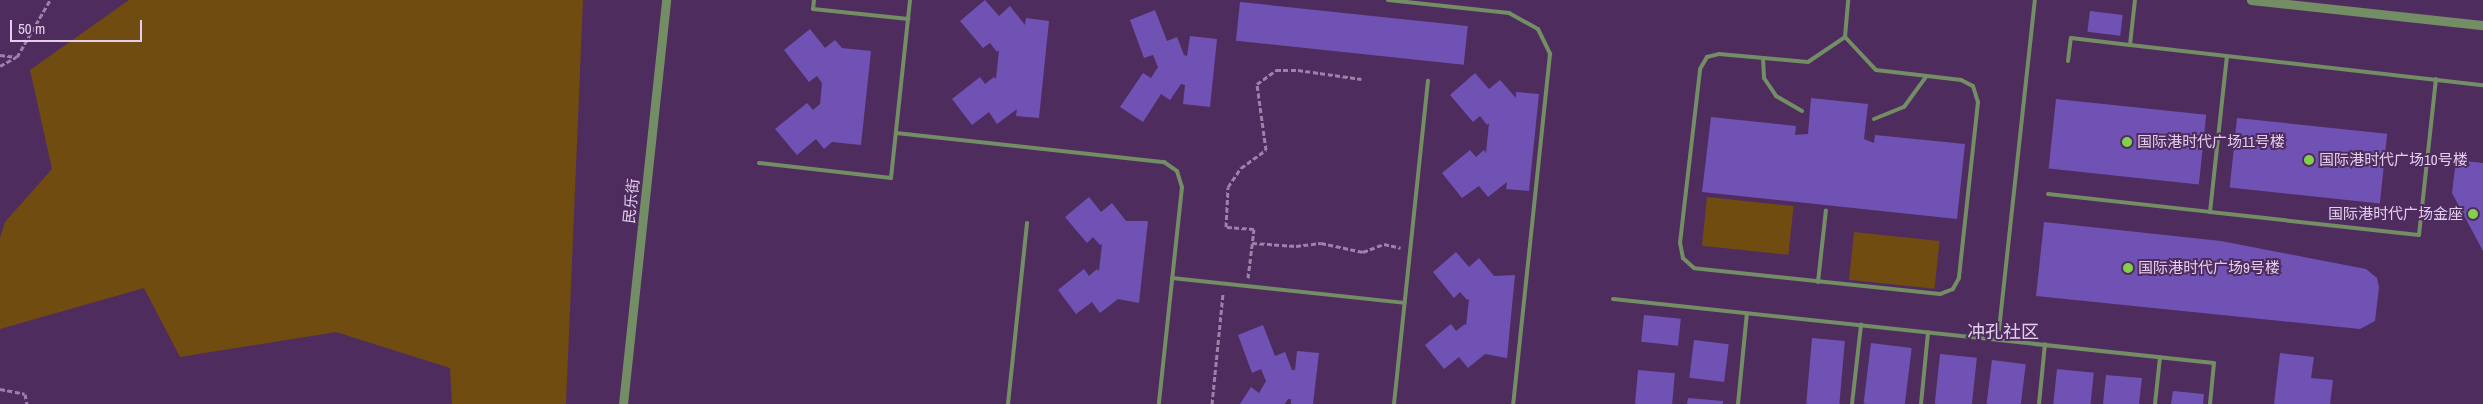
<!DOCTYPE html>
<html>
<head>
<meta charset="utf-8">
<style>
	body { margin:0 }
	#map { position:relative; width:2483px; height:404px; overflow:hidden; background:#4f2c5e; font-family:"Archivo Narrow","Noto Sans SC",sans-serif }
	div>[style] { position:absolute }
	.green>* { inset:0; background:#704c11; transform-origin:0 0 }
	.building>* { inset:0; background:#7052b5; transform-origin:0 0 }
	.path>* { height:3px; margin-top:-1.5px; transform-origin:0; background:repeating-linear-gradient(90deg,#9c81a8 0 5px,transparent 0 7.5px) }
	.service>* { height:4px; margin:-2px; padding:0 2px; transform-origin:2px; border-radius:2px; background:#738e64 }
	.tertiary>* { height:9px; margin:-4.5px; padding:0 4.5px; transform-origin:4.5px; border-radius:4.5px; background:#738e64 }
	.dots>* { width:14px; height:14px; translate:-50% -50%; box-sizing:border-box; border:2px solid #4f2c5e; border-radius:50% }
	span { translate:-50% -50%; white-space:nowrap; text-align:center; line-height:1.15; -webkit-text-stroke:4px #4f2c5e; paint-order:stroke }
	.poi-label { font-size:15px; color:#e3cfed }
	.left { translate:0 -50%; text-align:left }
	.right { translate:-100% -50%; text-align:right }
	.street-label { font-size:15px; color:#e3cfed }
	.quarter-label { font-size:18px; color:#e3cfed }
	.scale { position:absolute; left:10px; top:20px; width:132px; height:22px; box-sizing:border-box; border:2px solid #e3cfed; border-top:0; padding-left:6px; font-size:15px; line-height:18px; white-space:nowrap; color:#e3cfed; -webkit-text-stroke:4px #4f2c5e; paint-order:stroke }
</style>
</head>
<body>
<div id="map">
	<div class="green">
		<div style="clip-path:polygon(129px 0,583px 0,566px 404px,452px 404px,450px 368px,336px 332px,180px 357px,144px 288px,0 329px,0 238px,5px 222px,52px 169px,30px 70px)"></div>
		<div style="left:1707px;top:197px;width:87px;height:49px;rotate:6deg"></div>
		<div style="left:1854px;top:232px;width:86px;height:48px;rotate:6deg"></div>
	</div>
	<div class="building">
		<div style="clip-path:polygon(985px 0,999px 16px,1010px 6px,1025px 25px,1026px 18px,1049px 21px,1039px 118px,1016px 116px,1017px 109px,997px 124px,989px 112px,972px 125px,952px 99px,980px 77px,985px 84px,994px 77px,996px 79px,999px 50px,997px 52px,990px 43px,983px 48px,960px 21px)"></div>
		<div style="left:1240px;top:2px;width:229px;height:39px;rotate:6deg"></div>
		<div style="clip-path:polygon(1155px 10px,1167px 41px,1177px 37px,1184px 55px,1187px 56px,1190px 36px,1217px 39px,1210px 107px,1183px 104px,1185px 85px,1181px 84px,1170px 100px,1161px 94px,1143px 122px,1120px 107px,1143px 73px,1151px 78px,1158px 67px,1153px 55px,1144px 58px,1130px 20px)"></div>
		<div style="left:2090px;top:11px;width:33px;height:21px;rotate:7deg"></div>
		<div style="clip-path:polygon(810px 29px,825px 48px,835px 40px,842px 48px,871px 51px,861px 145px,832px 142px,824px 149px,816px 139px,797px 155px,775px 129px,807px 103px,813px 110px,820px 104px,822px 83px,817px 76px,809px 82px,784px 50px)"></div>
		<div style="clip-path:polygon(1475px 73px,1489px 89px,1500px 80px,1516px 98px,1516px 92px,1539px 94px,1529px 191px,1506px 189px,1507px 182px,1488px 197px,1479px 186px,1462px 198px,1442px 173px,1470px 150px,1476px 157px,1484px 150px,1486px 153px,1489px 123px,1487px 125px,1480px 116px,1473px 122px,1450px 95px)"></div>
		<div style="clip-path:polygon(1811px 98px,1868px 104px,1864px 139px,1874px 143px,1875px 135px,1965px 144px,1957px 219px,1702px 192px,1711px 117px,1796px 126px,1795px 135px,1808px 134px)"></div>
		<div style="left:2056px;top:99px;width:151px;height:70px;rotate:6deg"></div>
		<div style="left:2237px;top:118px;width:151px;height:70px;rotate:6deg"></div>
		<div style="clip-path:polygon(2456px 160px,2483px 163px,2483px 251px,2452px 193px)"></div>
		<div style="clip-path:polygon(1089px 197px,1101px 212px,1112px 203px,1126px 221px,1148px 221px,1139px 303px,1118px 299px,1100px 313px,1092px 302px,1076px 314px,1058px 290px,1084px 269px,1089px 276px,1097px 269px,1099px 271px,1102px 244px,1100px 245px,1093px 237px,1087px 243px,1065px 217px)"></div>
		<div style="clip-path:polygon(2044px 222px,2221px 241px,2366px 269px,2377px 278px,2379px 287px,2375px 321px,2360px 329px,2036px 296px)"></div>
		<div style="clip-path:polygon(1456px 252px,1469px 267px,1479px 258px,1494px 276px,1515px 275px,1507px 358px,1485px 354px,1468px 368px,1459px 357px,1444px 369px,1425px 345px,1451px 324px,1456px 331px,1465px 324px,1466px 326px,1469px 299px,1467px 300px,1460px 292px,1454px 298px,1433px 272px)"></div>
		<div style="left:1644px;top:315px;width:37px;height:27px;rotate:6deg"></div>
		<div style="clip-path:polygon(1263px 325px,1275px 356px,1285px 352px,1292px 370px,1295px 370px,1297px 351px,1319px 353px,1313px 404px,1291px 404px,1291px 399px,1288px 399px,1285px 404px,1240px 404px,1251px 387px,1259px 393px,1266px 381px,1261px 369px,1252px 373px,1238px 335px)"></div>
		<div style="left:1812px;top:338px;width:33px;height:66px;rotate:5deg"></div>
		<div style="left:1694px;top:340px;width:35px;height:38px;rotate:7deg"></div>
		<div style="left:1871px;top:343px;width:41px;height:61px;rotate:7deg"></div>
		<div style="clip-path:polygon(2280px 353px,2314px 357px,2311px 378px,2333px 380px,2330px 404px,2274px 404px)"></div>
		<div style="left:1940px;top:354px;width:37px;height:50px;rotate:6deg"></div>
		<div style="left:1992px;top:360px;width:34px;height:44px;rotate:7deg"></div>
		<div style="left:2057px;top:369px;width:37px;height:35px;rotate:6deg"></div>
		<div style="left:1638px;top:370px;width:37px;height:34px;rotate:5deg"></div>
		<div style="clip-path:polygon(2106px 375px,2142px 378px,2139px 404px,2103px 404px)"></div>
		<div style="clip-path:polygon(2173px 391px,2204px 394px,2203px 404px,2171px 404px)"></div>
		<div style="clip-path:polygon(1688px 398px,1723px 401px,1723px 404px,1687px 404px)"></div>
	</div>
	<div class="path">
		<div style="left:0;top:55px;width:17px;rotate:7deg"></div>
		<div style="left:17px;top:57px;width:66px;rotate:-59.9deg"></div>
		<div style="left:0;top:66px;width:18px;rotate:-29deg"></div>
		<div style="left:1252px;top:243px;width:44px;rotate:3.9deg"></div>
		<div style="left:1296px;top:246px;width:25px;rotate:-7deg"></div>
		<div style="left:1321px;top:243px;width:43px;rotate:12.1deg"></div>
		<div style="left:1363px;top:252px;width:22px;rotate:-21deg"></div>
		<div style="left:1384px;top:244px;width:17px;rotate:13deg"></div>
		<div style="left:1248px;top:278px;width:49px;rotate:-83deg"></div>
		<div style="left:1254px;top:229px;width:28px;rotate:-176deg"></div>
		<div style="left:1226px;top:227px;width:40px;rotate:-87.1deg"></div>
		<div style="left:1228px;top:187px;width:23px;rotate:-56deg"></div>
		<div style="left:1241px;top:168px;width:31px;rotate:-36deg"></div>
		<div style="left:1266px;top:150px;width:67px;rotate:-97.8deg"></div>
		<div style="left:1257px;top:84px;width:24px;rotate:-36deg"></div>
		<div style="left:1276px;top:70px;width:22px"></div>
		<div style="left:1298px;top:70px;width:64px;rotate:8.1deg"></div>
		<div style="left:0;top:389px;width:25px;rotate:11deg"></div>
		<div style="left:25px;top:394px;width:10px;rotate:79deg"></div>
		<div style="left:1212px;top:404px;width:112px;rotate:-84.3deg"></div>
	</div>
	<div class="service">
		<div style="left:814px;top:0;width:9px;rotate:96deg"></div>
		<div style="left:813px;top:9px;width:96px;rotate:6deg"></div>
		<div style="left:1388px;top:0;width:122px;rotate:6.1deg"></div>
		<div style="left:1509px;top:13px;width:33px;rotate:29deg"></div>
		<div style="left:1538px;top:29px;width:28px;rotate:64deg"></div>
		<div style="left:1550px;top:54px;width:352px;rotate:96deg"></div>
		<div style="left:1845px;top:37px;width:45px;rotate:46.8deg"></div>
		<div style="left:1876px;top:70px;width:86px;rotate:6.7deg"></div>
		<div style="left:1961px;top:80px;width:13px;rotate:27deg"></div>
		<div style="left:1973px;top:86px;width:17px;rotate:73deg"></div>
		<div style="left:1978px;top:102px;width:177px;rotate:96.2deg"></div>
		<div style="left:1959px;top:278px;width:13px;rotate:119deg"></div>
		<div style="left:1953px;top:289px;width:14px;rotate:159deg"></div>
		<div style="left:1940px;top:294px;width:247px;rotate:-174deg"></div>
		<div style="left:1694px;top:268px;width:15px;rotate:-138deg"></div>
		<div style="left:1683px;top:258px;width:15px;rotate:-101deg"></div>
		<div style="left:1680px;top:243px;width:175px;rotate:-83.4deg"></div>
		<div style="left:1700px;top:69px;width:14px;rotate:-60deg"></div>
		<div style="left:1707px;top:57px;width:12px;rotate:-14deg"></div>
		<div style="left:1719px;top:54px;width:89px;rotate:5.1deg"></div>
		<div style="left:1808px;top:62px;width:45px;rotate:-34deg"></div>
		<div style="left:1845px;top:37px;width:37px;rotate:-85deg"></div>
		<div style="left:2130px;top:45px;width:355px;rotate:6.5deg"></div>
		<div style="left:1763px;top:58px;width:20px;rotate:87deg"></div>
		<div style="left:1764px;top:78px;width:22px;rotate:56deg"></div>
		<div style="left:1776px;top:96px;width:30px;rotate:30deg"></div>
		<div style="left:2068px;top:61px;width:23px;rotate:-83deg"></div>
		<div style="left:2071px;top:38px;width:59px;rotate:6.8deg"></div>
		<div style="left:2130px;top:45px;width:45px;rotate:-83.7deg"></div>
		<div style="left:1874px;top:119px;width:32px;rotate:-22deg"></div>
		<div style="left:1904px;top:107px;width:37px;rotate:-54deg"></div>
		<div style="left:896px;top:133px;width:270px;rotate:6.2deg"></div>
		<div style="left:1164px;top:162px;width:16px;rotate:35deg"></div>
		<div style="left:1177px;top:171px;width:17px;rotate:73deg"></div>
		<div style="left:1182px;top:187px;width:218px;rotate:96.1deg"></div>
		<div style="left:759px;top:163px;width:133px;rotate:6.5deg"></div>
		<div style="left:891px;top:178px;width:179px;rotate:-83.9deg"></div>
		<div style="left:2048px;top:194px;width:163px;rotate:6.3deg"></div>
		<div style="left:2210px;top:212px;width:157px;rotate:-83.8deg"></div>
		<div style="left:2210px;top:212px;width:210px;rotate:6.3deg"></div>
		<div style="left:2419px;top:235px;width:157px;rotate:-83.8deg"></div>
		<div style="left:1172px;top:278px;width:234px;rotate:6.1deg"></div>
		<div style="left:1818px;top:282px;width:72px;rotate:-83.7deg"></div>
		<div style="left:1613px;top:299px;width:604px;rotate:6.08deg"></div>
		<div style="left:2214px;top:363px;width:41px;rotate:95.6deg"></div>
		<div style="left:1998px;top:339px;width:341px;rotate:-83.8deg"></div>
		<div style="left:1008px;top:404px;width:182px;rotate:-84deg"></div>
		<div style="left:1394px;top:404px;width:325px;rotate:-84deg"></div>
		<div style="left:1738px;top:404px;width:91px;rotate:-84.4deg"></div>
		<div style="left:1852px;top:404px;width:80px;rotate:-83.5deg"></div>
		<div style="left:1921px;top:404px;width:72px;rotate:-84.4deg"></div>
		<div style="left:2039px;top:404px;width:60px;rotate:-84.3deg"></div>
		<div style="left:2155px;top:404px;width:47px;rotate:-83.9deg"></div>
	</div>
	<div class="tertiary">
		<div style="left:2251px;top:0;width:233px;rotate:6.2deg"></div>
		<div style="left:623px;top:404px;width:406px;rotate:-83.9deg"></div>
	</div>
	<div class="dots">
		<div style="left:2127px;top:142px;background:#83d04e"></div>
		<div style="left:2309px;top:160px;background:#83d04e"></div>
		<div style="left:2473px;top:214px;background:#83d04e"></div>
		<div style="left:2128px;top:268px;background:#83d04e"></div>
	</div>
	<div class="poi-label">
		<span class="left" style="left:2137px;top:142px">国际港时代广场11号楼</span>
		<span class="left" style="left:2319px;top:160px">国际港时代广场10号楼</span>
		<span class="right" style="left:2463px;top:214px">国际港时代广场金座</span>
		<span class="left" style="left:2138px;top:268px">国际港时代广场9号楼</span>
	</div>
	<div class="street-label">
		<span style="left:631px;top:201px;rotate:-84deg">民乐街</span>
	</div>
	<div class="quarter-label">
		<span style="left:2003px;top:332px">冲孔社区</span>
	</div>
	<div class="scale">50 m</div>
</div>
</body>
</html>
